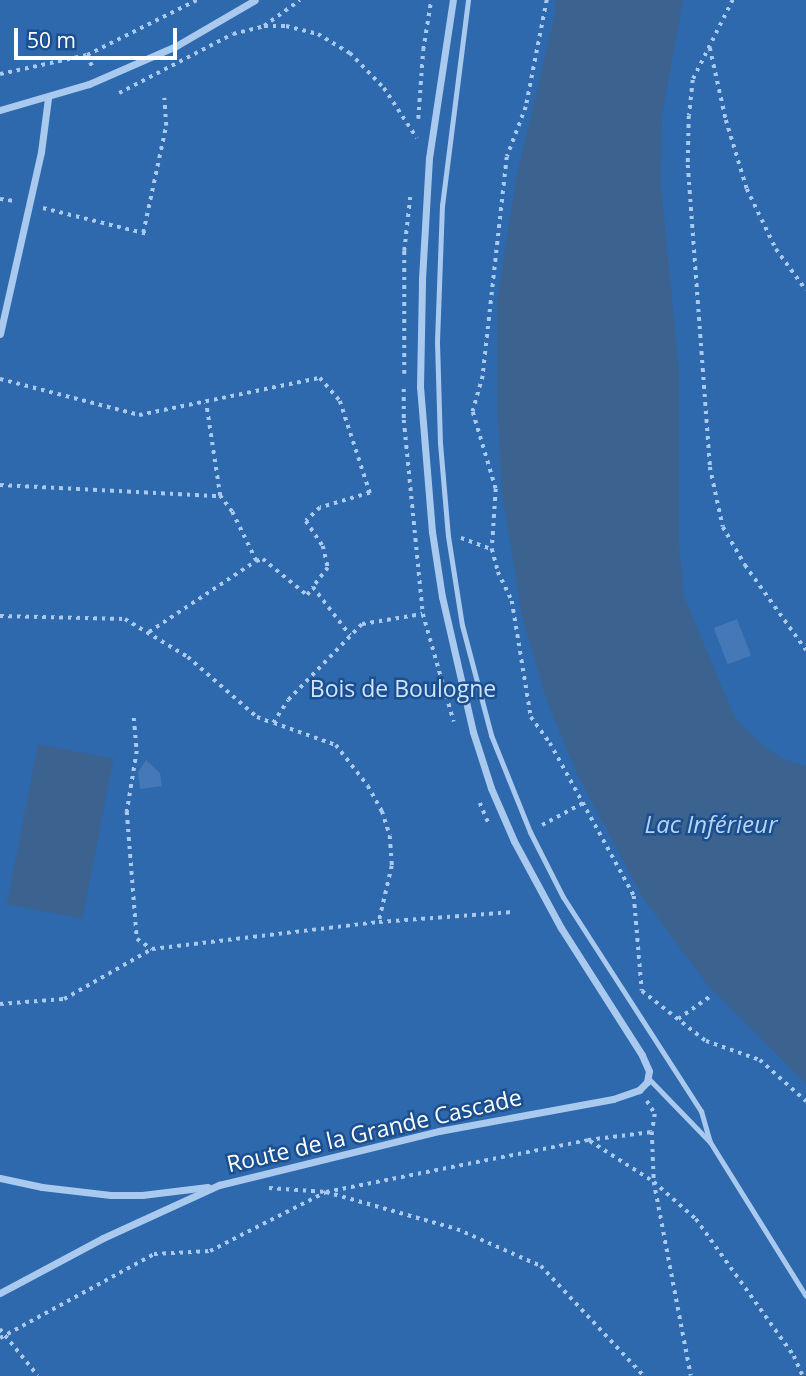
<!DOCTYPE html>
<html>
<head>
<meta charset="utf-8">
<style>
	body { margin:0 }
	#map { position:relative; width:806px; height:1376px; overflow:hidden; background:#1b4f8f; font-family:"Open Sans",sans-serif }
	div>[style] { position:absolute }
	.green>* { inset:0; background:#2e69ad; transform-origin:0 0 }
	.water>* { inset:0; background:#3c6290; transform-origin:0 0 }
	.building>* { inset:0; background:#4478b7; transform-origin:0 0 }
	.path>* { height:3.5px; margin-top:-1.75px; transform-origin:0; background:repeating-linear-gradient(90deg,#a9c9ee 0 3.5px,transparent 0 8.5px) }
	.lane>* { height:5px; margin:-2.5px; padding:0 2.5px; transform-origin:2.5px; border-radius:2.5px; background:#a9c9ee }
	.street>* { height:7px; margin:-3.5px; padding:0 3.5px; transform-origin:3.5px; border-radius:3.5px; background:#a9c9ee }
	span { translate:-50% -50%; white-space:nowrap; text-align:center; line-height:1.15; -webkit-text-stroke:5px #1b4f8f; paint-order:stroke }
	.park-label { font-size:23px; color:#cfe3fa }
	.street-label { font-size:23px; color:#fff }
	.water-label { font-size:24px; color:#b5d3f5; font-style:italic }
	.scale { position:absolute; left:14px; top:28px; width:163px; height:32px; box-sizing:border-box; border:4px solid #fff; border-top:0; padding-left:9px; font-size:21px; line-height:24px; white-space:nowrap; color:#fff; -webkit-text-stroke:5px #1b4f8f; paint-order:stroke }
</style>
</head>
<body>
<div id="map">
	<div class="green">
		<div style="left:0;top:0;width:806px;height:1376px"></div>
	</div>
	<div class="water">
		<div style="clip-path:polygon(555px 0,683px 0,662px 116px,661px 184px,679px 372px,679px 544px,684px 596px,735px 718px,762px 745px,785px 760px,806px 766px,806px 1084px,706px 983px,643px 898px,577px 774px,546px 699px,523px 620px,502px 492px,497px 410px,497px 302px,516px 179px,556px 10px)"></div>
		<div style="left:38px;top:744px;width:77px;height:163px;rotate:11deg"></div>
	</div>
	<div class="building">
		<div style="left:737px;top:619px;width:39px;height:25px;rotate:69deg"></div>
		<div style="clip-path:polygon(146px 760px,160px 773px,162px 786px,140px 789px,138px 772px)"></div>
	</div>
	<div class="path">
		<div style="left:547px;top:0;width:109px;rotate:101.1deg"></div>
		<div style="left:526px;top:107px;width:53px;rotate:110.8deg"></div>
		<div style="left:507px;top:157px;width:220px;rotate:96.3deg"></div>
		<div style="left:483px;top:376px;width:37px;rotate:106deg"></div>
		<div style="left:473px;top:412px;width:80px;rotate:73.4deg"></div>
		<div style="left:496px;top:489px;width:60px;rotate:93.8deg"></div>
		<div style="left:492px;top:549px;width:24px;rotate:75deg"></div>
		<div style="left:498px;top:572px;width:32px;rotate:64deg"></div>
		<div style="left:512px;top:601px;width:118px;rotate:80.7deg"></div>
		<div style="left:531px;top:717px;width:32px;rotate:54deg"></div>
		<div style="left:550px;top:743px;width:175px;rotate:61.2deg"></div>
		<div style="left:634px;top:896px;width:95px;rotate:85.2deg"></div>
		<div style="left:642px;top:991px;width:81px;rotate:38deg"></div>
		<div style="left:706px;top:1041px;width:57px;rotate:19.4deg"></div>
		<div style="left:760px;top:1060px;width:62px;rotate:41.7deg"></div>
		<div style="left:733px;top:0;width:89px;rotate:116.6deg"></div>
		<div style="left:693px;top:80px;width:36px;rotate:96deg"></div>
		<div style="left:689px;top:116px;width:49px;rotate:91.2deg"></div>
		<div style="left:688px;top:165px;width:303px;rotate:85.8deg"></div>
		<div style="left:710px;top:467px;width:61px;rotate:77.8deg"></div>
		<div style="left:723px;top:527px;width:44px;rotate:59.9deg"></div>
		<div style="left:745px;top:565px;width:105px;rotate:54.3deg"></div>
		<div style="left:264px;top:26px;width:22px"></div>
		<div style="left:286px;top:26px;width:33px;rotate:14deg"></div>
		<div style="left:318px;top:34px;width:37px;rotate:31deg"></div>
		<div style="left:350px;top:53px;width:49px;rotate:45.8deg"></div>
		<div style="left:384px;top:88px;width:60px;rotate:56.6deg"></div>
		<div style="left:710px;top:48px;width:74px;rotate:77.5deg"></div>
		<div style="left:726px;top:120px;width:72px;rotate:73.1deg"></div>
		<div style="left:747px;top:189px;width:67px;rotate:64.2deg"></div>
		<div style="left:776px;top:249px;width:51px;rotate:53.8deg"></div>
		<div style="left:87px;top:55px;width:123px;rotate:-26.6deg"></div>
		<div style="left:0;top:74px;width:89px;rotate:-12.3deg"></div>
		<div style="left:87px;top:55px;width:14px;rotate:65deg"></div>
		<div style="left:119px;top:93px;width:128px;rotate:-27.4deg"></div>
		<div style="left:233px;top:34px;width:32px;rotate:-14deg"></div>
		<div style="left:264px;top:26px;width:44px;rotate:-35.8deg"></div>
		<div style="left:418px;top:119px;width:69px;rotate:-85.9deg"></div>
		<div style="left:423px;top:50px;width:51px;rotate:-80.9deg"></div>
		<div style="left:0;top:199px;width:15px;rotate:8deg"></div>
		<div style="left:43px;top:208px;width:107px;rotate:14deg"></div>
		<div style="left:143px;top:233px;width:109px;rotate:-77.9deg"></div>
		<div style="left:166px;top:126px;width:28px;rotate:-94deg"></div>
		<div style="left:404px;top:374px;width:123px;rotate:-90deg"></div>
		<div style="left:404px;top:251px;width:54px;rotate:-83.7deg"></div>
		<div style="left:0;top:379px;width:144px;rotate:14.5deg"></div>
		<div style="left:139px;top:415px;width:185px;rotate:-11.6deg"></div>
		<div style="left:320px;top:378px;width:30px;rotate:49deg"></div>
		<div style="left:340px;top:401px;width:97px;rotate:71.9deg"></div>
		<div style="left:370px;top:493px;width:52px;rotate:163.3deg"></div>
		<div style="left:320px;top:508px;width:19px;rotate:137deg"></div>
		<div style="left:306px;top:521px;width:30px;rotate:56deg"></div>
		<div style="left:323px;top:546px;width:23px;rotate:77deg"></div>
		<div style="left:328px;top:568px;width:24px;rotate:128deg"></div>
		<div style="left:313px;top:587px;width:61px;rotate:52.4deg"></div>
		<div style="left:404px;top:389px;width:31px;rotate:90deg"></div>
		<div style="left:404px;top:420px;width:195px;rotate:84.4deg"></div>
		<div style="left:423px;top:614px;width:112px;rotate:74deg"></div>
		<div style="left:0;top:485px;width:220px;rotate:2.9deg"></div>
		<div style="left:220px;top:496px;width:94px;rotate:-98.6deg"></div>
		<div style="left:461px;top:538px;width:33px;rotate:20deg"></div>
		<div style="left:256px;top:561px;width:7px;rotate:-16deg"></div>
		<div style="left:263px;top:559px;width:57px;rotate:39.3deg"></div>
		<div style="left:307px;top:595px;width:10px;rotate:-53deg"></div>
		<div style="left:0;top:616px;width:125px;rotate:1.4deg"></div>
		<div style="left:125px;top:619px;width:74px;rotate:31.1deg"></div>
		<div style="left:188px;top:657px;width:91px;rotate:41deg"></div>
		<div style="left:257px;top:717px;width:17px;rotate:21deg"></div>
		<div style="left:273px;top:723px;width:27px;rotate:-57deg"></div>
		<div style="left:288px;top:700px;width:106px;rotate:-45.8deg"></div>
		<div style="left:362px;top:624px;width:61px;rotate:-9.5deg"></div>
		<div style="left:149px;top:632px;width:128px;rotate:-33.6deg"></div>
		<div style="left:256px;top:561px;width:55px;rotate:-116.1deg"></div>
		<div style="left:232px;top:512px;width:20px;rotate:-127deg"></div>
		<div style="left:134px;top:718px;width:33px;rotate:85deg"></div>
		<div style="left:137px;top:751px;width:62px;rotate:99.3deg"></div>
		<div style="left:127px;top:812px;width:127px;rotate:85.5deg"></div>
		<div style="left:137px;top:939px;width:18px;rotate:34deg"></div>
		<div style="left:274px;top:723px;width:66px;rotate:19.5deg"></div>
		<div style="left:336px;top:745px;width:52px;rotate:52deg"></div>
		<div style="left:368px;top:786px;width:29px;rotate:61deg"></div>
		<div style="left:382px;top:811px;width:26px;rotate:72deg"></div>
		<div style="left:390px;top:836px;width:30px;rotate:86deg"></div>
		<div style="left:392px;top:866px;width:57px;rotate:103.1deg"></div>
		<div style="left:480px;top:803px;width:21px;rotate:67deg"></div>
		<div style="left:542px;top:825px;width:47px;rotate:-28.2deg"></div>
		<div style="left:0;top:1004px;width:64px;rotate:-4.5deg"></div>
		<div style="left:64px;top:999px;width:101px;rotate:-29.6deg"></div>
		<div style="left:152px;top:949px;width:229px;rotate:-6.8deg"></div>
		<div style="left:379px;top:922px;width:133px;rotate:-4.3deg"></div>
		<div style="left:678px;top:1019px;width:42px;rotate:-35.2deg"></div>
		<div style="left:647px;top:1101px;width:15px;rotate:58deg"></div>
		<div style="left:655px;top:1114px;width:18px;rotate:99deg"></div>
		<div style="left:652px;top:1132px;width:50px;rotate:87.7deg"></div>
		<div style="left:654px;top:1182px;width:197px;rotate:79.2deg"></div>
		<div style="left:590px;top:1141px;width:76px;rotate:32.6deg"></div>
		<div style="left:654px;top:1182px;width:56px;rotate:41.4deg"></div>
		<div style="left:696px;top:1219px;width:168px;rotate:54.4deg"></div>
		<div style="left:794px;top:1356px;width:22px;rotate:66deg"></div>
		<div style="left:269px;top:1188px;width:57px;rotate:4deg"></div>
		<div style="left:326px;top:1192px;width:136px;rotate:15.8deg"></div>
		<div style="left:457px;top:1229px;width:92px;rotate:23.8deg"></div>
		<div style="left:541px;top:1266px;width:151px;rotate:46.9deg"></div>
		<div style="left:0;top:1329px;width:60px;rotate:51deg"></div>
		<div style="left:0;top:1338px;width:175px;rotate:-28.6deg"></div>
		<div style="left:154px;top:1254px;width:56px;rotate:-3.1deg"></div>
		<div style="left:210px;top:1251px;width:130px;rotate:-27deg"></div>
		<div style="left:326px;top:1192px;width:267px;rotate:-11.2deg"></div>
		<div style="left:588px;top:1140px;width:64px;rotate:-7.1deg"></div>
	</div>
	<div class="lane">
		<div style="left:468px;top:0;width:207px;rotate:97.2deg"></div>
		<div style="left:442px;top:205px;width:137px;rotate:92.1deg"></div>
		<div style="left:437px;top:342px;width:101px;rotate:88.3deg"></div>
		<div style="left:440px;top:443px;width:93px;rotate:85.1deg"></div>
		<div style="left:448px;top:536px;width:90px;rotate:81.1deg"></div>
		<div style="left:462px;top:625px;width:114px;rotate:75.2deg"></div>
		<div style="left:491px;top:735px;width:105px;rotate:68.1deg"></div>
		<div style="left:530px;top:832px;width:73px;rotate:63.1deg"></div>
		<div style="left:563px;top:897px;width:255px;rotate:57.2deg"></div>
		<div style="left:701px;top:1111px;width:32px;rotate:74deg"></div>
		<div style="left:648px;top:1078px;width:89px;rotate:45.9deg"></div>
		<div style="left:710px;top:1142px;width:181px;rotate:58.1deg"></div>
	</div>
	<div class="street">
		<div style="left:0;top:110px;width:93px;rotate:-16.3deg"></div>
		<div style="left:89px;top:84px;width:95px;rotate:-23.6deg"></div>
		<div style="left:176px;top:46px;width:91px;rotate:-30.2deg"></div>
		<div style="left:0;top:334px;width:187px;rotate:-77.3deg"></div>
		<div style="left:41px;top:152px;width:54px;rotate:-82.6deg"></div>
		<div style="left:0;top:1178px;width:43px;rotate:12.1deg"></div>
		<div style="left:42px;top:1187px;width:69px;rotate:6.6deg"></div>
		<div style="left:111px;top:1195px;width:31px"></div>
		<div style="left:142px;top:1195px;width:66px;rotate:-6.9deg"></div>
		<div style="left:0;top:1293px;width:117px;rotate:-28.1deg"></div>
		<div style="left:103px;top:1238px;width:128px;rotate:-24.6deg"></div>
		<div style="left:219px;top:1185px;width:227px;rotate:-13.8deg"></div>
		<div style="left:439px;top:1131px;width:177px;rotate:-10.4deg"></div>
		<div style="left:613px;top:1099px;width:28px;rotate:-19deg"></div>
		<div style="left:639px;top:1090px;width:11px;rotate:-45deg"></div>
		<div style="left:647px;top:1082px;width:11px;rotate:-80deg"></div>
		<div style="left:649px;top:1071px;width:17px;rotate:-114deg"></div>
		<div style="left:642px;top:1055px;width:151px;rotate:-122.5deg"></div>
		<div style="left:561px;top:928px;width:99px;rotate:-118.4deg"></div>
		<div style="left:514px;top:841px;width:58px;rotate:-113.5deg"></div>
		<div style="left:491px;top:788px;width:59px;rotate:-107.8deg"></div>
		<div style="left:473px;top:732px;width:139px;rotate:-102.9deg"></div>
		<div style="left:442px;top:597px;width:66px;rotate:-98.7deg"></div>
		<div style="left:432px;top:532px;width:145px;rotate:-94.7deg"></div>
		<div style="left:420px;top:387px;width:108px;rotate:-88.9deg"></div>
		<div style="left:422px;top:279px;width:121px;rotate:-86.7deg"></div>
		<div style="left:429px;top:158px;width:160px;rotate:-81.4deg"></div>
	</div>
	<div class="park-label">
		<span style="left:403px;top:688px">Bois de Boulogne</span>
	</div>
	<div class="street-label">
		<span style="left:374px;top:1130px;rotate:-13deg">Route de la Grande Cascade</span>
	</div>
	<div class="water-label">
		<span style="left:711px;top:824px">Lac Inférieur</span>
	</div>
	<div class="scale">50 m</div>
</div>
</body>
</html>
